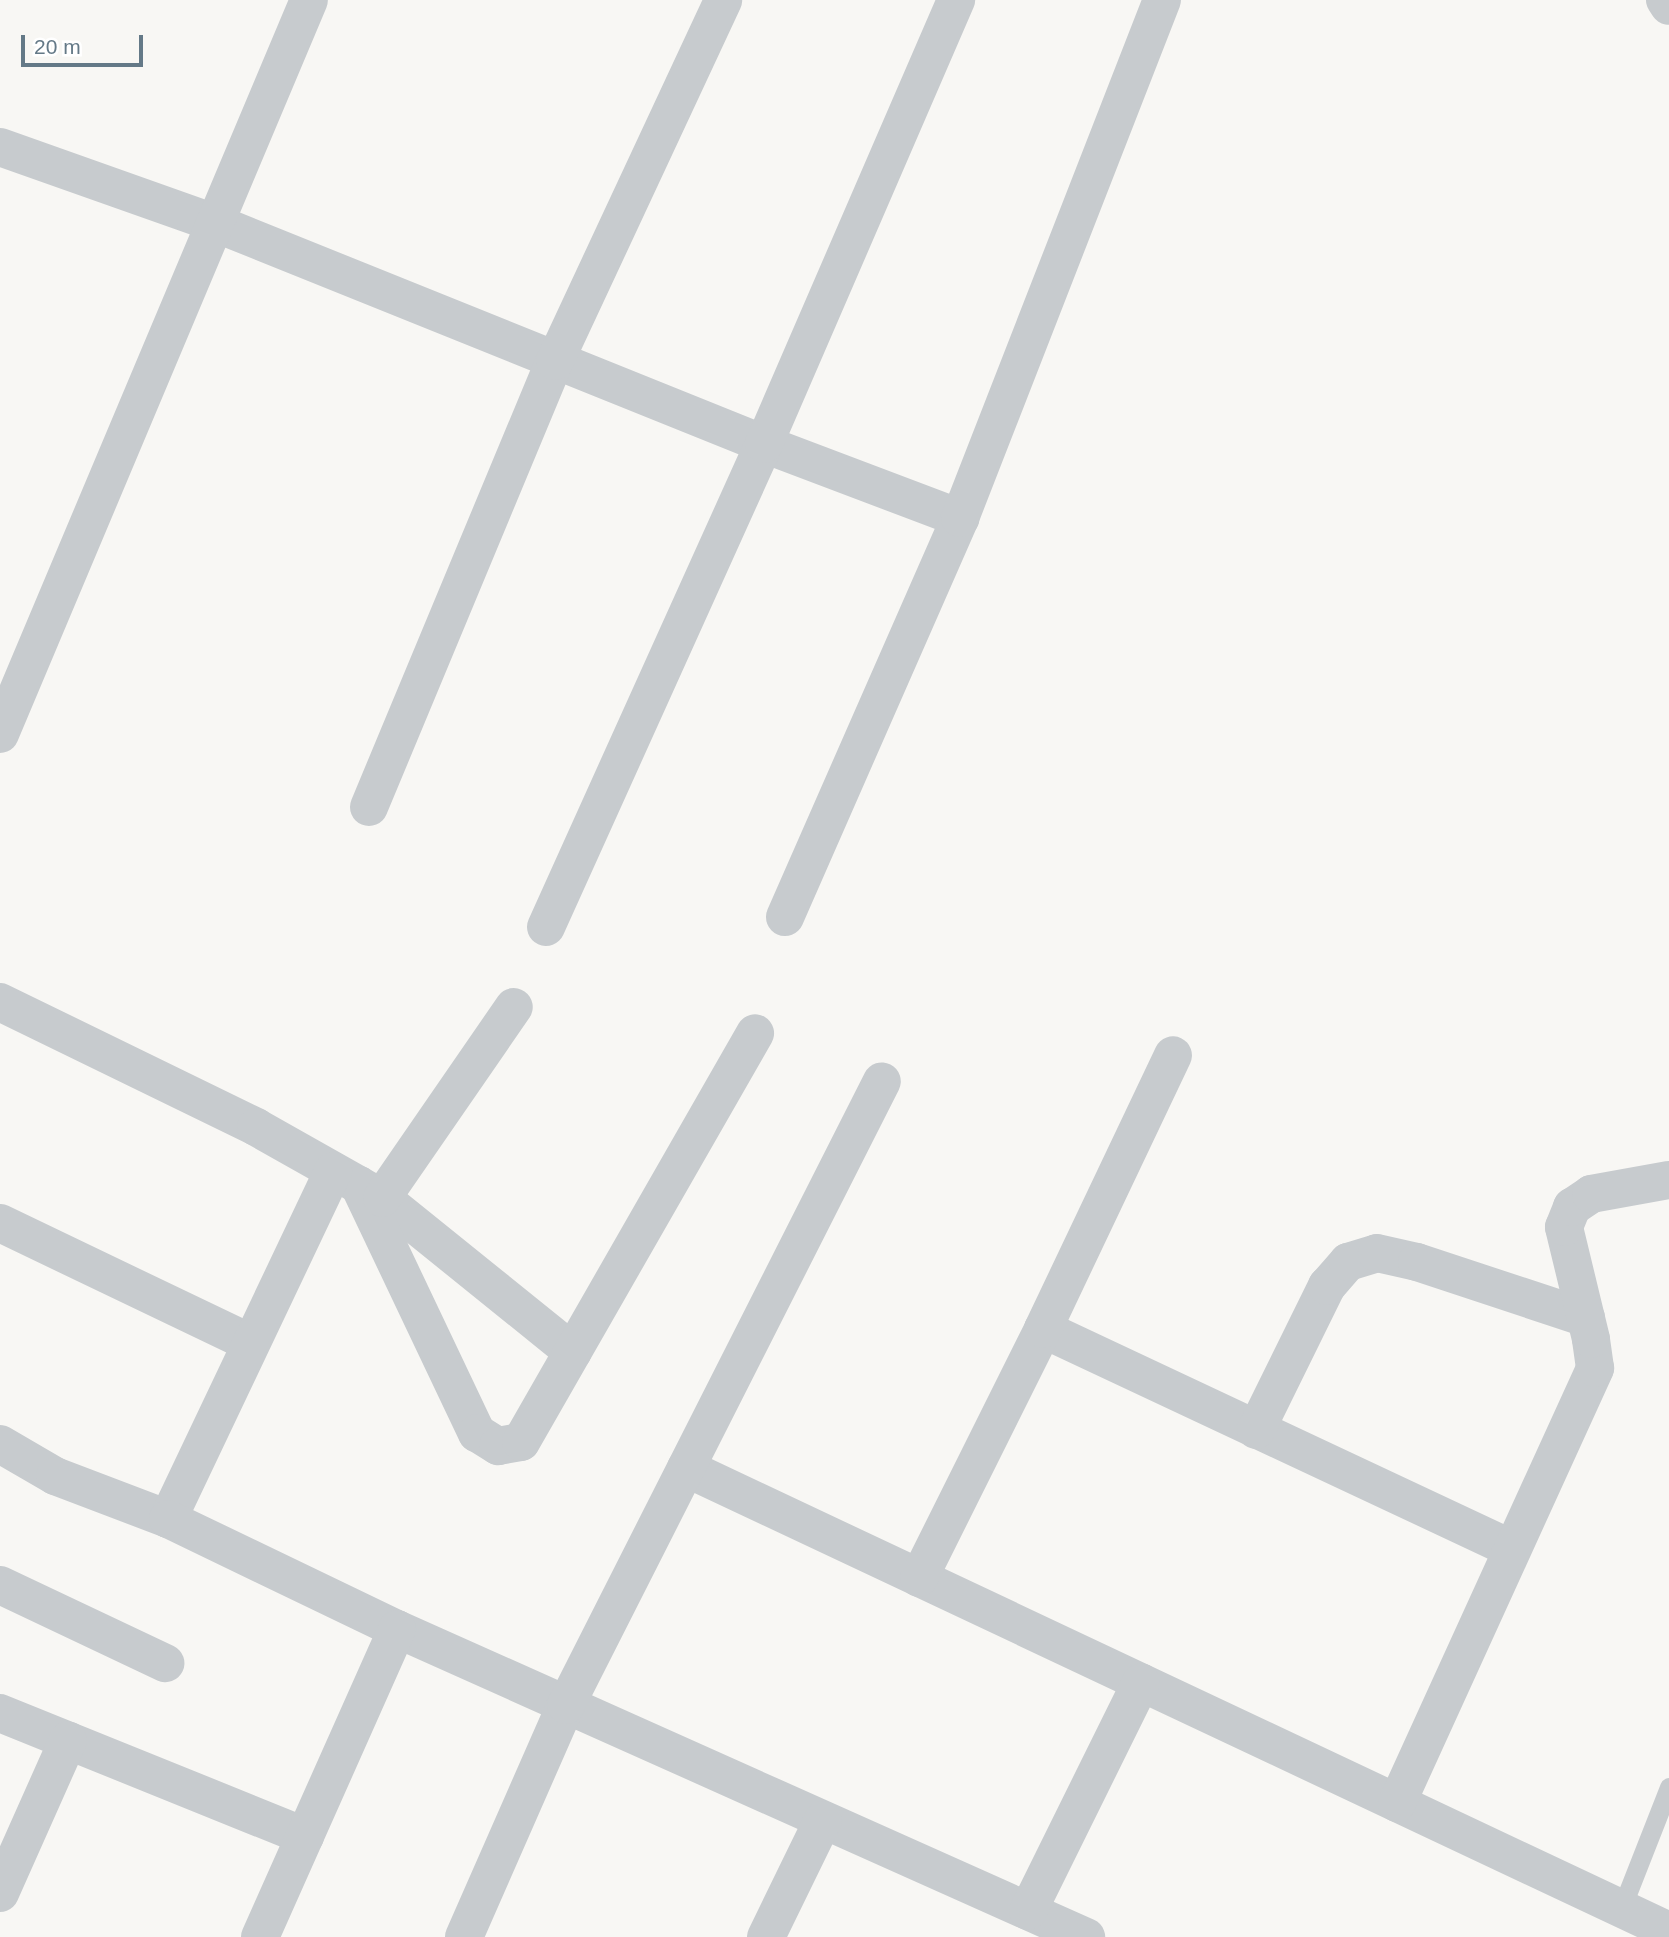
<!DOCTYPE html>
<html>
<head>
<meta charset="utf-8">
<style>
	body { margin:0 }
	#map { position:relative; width:1669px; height:1937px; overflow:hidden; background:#f8f7f4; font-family:Helvetica,sans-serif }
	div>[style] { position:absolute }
	.service>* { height:19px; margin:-9.5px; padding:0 9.5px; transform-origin:9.5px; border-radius:9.5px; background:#c7cbce }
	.minor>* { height:38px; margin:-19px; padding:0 19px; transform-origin:19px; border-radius:19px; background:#c7cbce }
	span { translate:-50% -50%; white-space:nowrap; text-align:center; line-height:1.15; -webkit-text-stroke:7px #fff; paint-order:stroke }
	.scale { position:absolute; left:21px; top:35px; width:122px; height:32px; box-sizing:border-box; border:4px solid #647987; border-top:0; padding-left:9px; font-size:21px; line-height:24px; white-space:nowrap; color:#647987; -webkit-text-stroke:5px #fff; paint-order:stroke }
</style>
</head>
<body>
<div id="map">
	<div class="service">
		<div style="left:1622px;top:1907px;width:129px;rotate:-68.6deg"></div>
	</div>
	<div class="minor">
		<div style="left:1665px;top:0;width:7px;rotate:56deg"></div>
		<div style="left:0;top:147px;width:228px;rotate:19.5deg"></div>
		<div style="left:215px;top:223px;width:592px;rotate:21.93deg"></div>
		<div style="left:764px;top:444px;width:210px;rotate:20.7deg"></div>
		<div style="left:0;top:734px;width:796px;rotate:-67.17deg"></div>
		<div style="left:369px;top:807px;width:483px;rotate:-67.4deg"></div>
		<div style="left:555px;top:361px;width:398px;rotate:-65deg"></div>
		<div style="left:785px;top:917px;width:436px;rotate:-66.3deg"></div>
		<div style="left:960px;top:518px;width:556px;rotate:-68.7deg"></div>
		<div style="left:546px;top:927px;width:530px;rotate:-65.71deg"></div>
		<div style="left:764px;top:444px;width:484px;rotate:-66.6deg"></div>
		<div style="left:0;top:1002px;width:285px;rotate:26deg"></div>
		<div style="left:256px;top:1127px;width:145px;rotate:29.4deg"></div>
		<div style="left:382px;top:1198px;width:245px;rotate:38.9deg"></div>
		<div style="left:359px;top:1185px;width:275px;rotate:64.6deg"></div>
		<div style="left:477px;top:1433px;width:25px;rotate:32deg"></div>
		<div style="left:498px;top:1446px;width:23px;rotate:-10deg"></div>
		<div style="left:521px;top:1442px;width:471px;rotate:-60.2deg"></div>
		<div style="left:382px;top:1198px;width:232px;rotate:-55.4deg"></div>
		<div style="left:0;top:1223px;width:278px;rotate:25.6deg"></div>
		<div style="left:1043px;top:1329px;width:518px;rotate:25.13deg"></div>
		<div style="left:1256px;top:1430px;width:161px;rotate:-63.8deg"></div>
		<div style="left:1327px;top:1286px;width:32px;rotate:-49deg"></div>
		<div style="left:1348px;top:1262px;width:30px;rotate:-17deg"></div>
		<div style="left:1377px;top:1253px;width:41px;rotate:12.7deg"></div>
		<div style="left:1417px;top:1262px;width:178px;rotate:18.3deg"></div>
		<div style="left:0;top:1444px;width:64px;rotate:30.2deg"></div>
		<div style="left:55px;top:1476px;width:121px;rotate:20.8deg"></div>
		<div style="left:168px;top:1519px;width:385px;rotate:-64.6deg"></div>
		<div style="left:686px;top:1468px;width:1087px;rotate:25.22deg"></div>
		<div style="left:168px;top:1519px;width:254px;rotate:25.7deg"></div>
		<div style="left:397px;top:1629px;width:755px;rotate:24.09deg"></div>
		<div style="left:919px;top:1578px;width:278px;rotate:-63.5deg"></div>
		<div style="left:1043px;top:1329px;width:303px;rotate:-64.6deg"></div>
		<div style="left:0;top:1585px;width:183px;rotate:25.3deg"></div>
		<div style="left:0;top:1713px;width:329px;rotate:22deg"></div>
		<div style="left:1397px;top:1803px;width:478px;rotate:-65.5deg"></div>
		<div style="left:1595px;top:1368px;width:29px;rotate:-98deg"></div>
		<div style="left:1591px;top:1339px;width:115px;rotate:-103.6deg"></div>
		<div style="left:1564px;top:1227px;width:22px;rotate:-68deg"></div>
		<div style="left:1572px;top:1207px;width:23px;rotate:-34deg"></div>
		<div style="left:1591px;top:1194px;width:79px;rotate:-10.2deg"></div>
		<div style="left:0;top:1893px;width:167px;rotate:-66deg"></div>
		<div style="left:1028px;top:1911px;width:255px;rotate:-63.7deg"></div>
		<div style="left:260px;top:1937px;width:337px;rotate:-66deg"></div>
		<div style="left:464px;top:1937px;width:253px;rotate:-66.3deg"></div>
		<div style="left:566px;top:1705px;width:699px;rotate:-63.14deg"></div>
		<div style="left:766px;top:1937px;width:130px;rotate:-64deg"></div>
	</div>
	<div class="scale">20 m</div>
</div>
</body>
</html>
